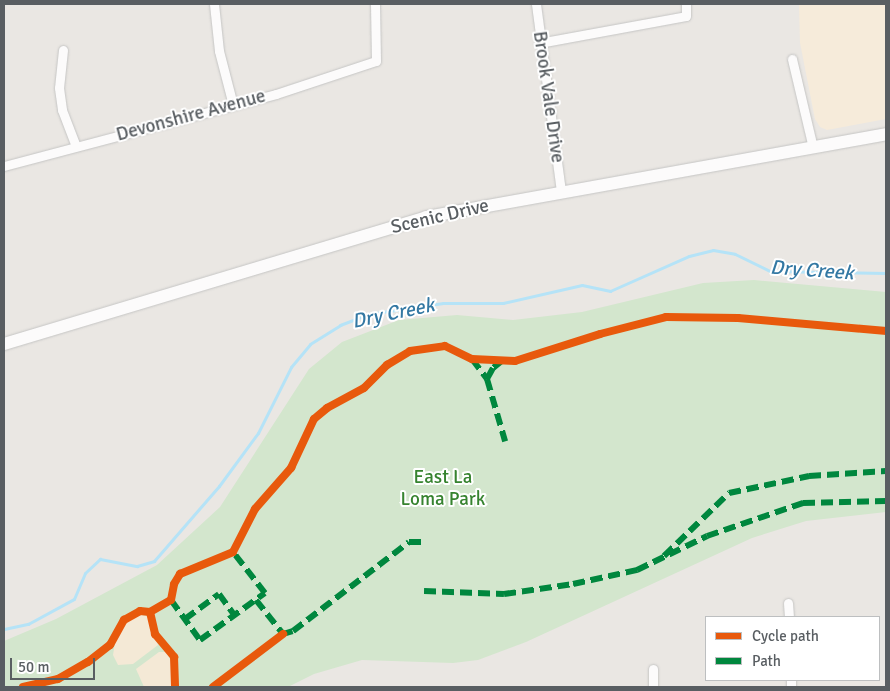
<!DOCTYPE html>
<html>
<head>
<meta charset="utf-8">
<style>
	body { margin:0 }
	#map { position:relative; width:890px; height:691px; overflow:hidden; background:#eae7e3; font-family:Signika,sans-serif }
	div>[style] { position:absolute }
	.commercial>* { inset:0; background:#f6ebda }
	.green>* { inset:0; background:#d3e6cd }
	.sand>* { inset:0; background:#f4e9d6 }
	.stream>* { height:3px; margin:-1.5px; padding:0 1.5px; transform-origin:1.5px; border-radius:1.5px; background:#b5e3f7 }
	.roads { filter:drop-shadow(0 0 1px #c5c5c4) drop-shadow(0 0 1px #c5c5c4) }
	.minor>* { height:9px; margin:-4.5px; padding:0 4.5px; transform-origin:4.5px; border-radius:4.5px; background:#fcfbfb }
	.secondary>* { height:12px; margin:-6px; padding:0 6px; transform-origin:6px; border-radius:6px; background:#fcfbfb }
	.quiet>* { height:6px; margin-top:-3px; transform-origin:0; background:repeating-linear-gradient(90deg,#00873e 0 12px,transparent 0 18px) }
	.cycleway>* { height:8px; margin:-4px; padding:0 4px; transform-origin:4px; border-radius:4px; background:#e8590c }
	span { translate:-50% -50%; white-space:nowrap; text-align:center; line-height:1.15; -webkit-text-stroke:4px #fff; paint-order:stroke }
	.street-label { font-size:19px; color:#595e62 }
	.park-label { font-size:19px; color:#36832f }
	.water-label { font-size:20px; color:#3378a3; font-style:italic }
	.frame { position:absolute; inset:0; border:5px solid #595e62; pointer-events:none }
	.legend { position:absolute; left:705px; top:616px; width:175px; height:65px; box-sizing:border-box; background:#fff; border:1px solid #bdbfc0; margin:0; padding:6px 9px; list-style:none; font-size:15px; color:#595e62 }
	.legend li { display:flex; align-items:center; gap:10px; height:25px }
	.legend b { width:25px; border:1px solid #bdbfc0 }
	.scale { position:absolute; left:10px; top:658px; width:85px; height:22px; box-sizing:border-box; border:2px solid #595e62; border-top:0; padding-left:6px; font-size:15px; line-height:18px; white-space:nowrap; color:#595e62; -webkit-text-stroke:4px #fff; paint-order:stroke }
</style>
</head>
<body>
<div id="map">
	<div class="commercial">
		<div style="clip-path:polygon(799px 4px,886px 4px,886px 119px,827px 130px,820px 127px,815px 119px,800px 43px)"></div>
	</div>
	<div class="green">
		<div style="clip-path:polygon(754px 280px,886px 292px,886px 512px,806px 521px,752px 538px,526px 642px,478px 660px,453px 663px,362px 660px,314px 674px,288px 687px,4px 687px,4px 641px,56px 619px,157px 565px,220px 507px,309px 369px,342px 342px,399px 320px,457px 315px,513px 320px,582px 312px,703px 283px)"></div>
	</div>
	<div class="sand">
		<div style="clip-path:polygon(138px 614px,149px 617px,158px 645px,133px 664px,118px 665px,113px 655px,115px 643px,125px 623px)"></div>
		<div style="clip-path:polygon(159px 652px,166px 652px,172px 663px,172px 687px,144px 687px,136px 669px)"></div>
	</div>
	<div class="stream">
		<div style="left:4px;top:629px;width:25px;rotate:-12deg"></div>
		<div style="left:28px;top:624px;width:52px;rotate:-28.5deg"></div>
		<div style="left:74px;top:599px;width:28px;rotate:-67deg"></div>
		<div style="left:85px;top:573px;width:21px;rotate:-43deg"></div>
		<div style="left:100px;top:559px;width:38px;rotate:11deg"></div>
		<div style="left:137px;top:566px;width:18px;rotate:-16deg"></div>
		<div style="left:154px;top:561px;width:99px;rotate:-49.1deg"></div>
		<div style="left:219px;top:486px;width:66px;rotate:-53.7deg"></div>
		<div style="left:258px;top:433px;width:74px;rotate:-63.4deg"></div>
		<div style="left:291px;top:367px;width:30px;rotate:-50deg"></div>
		<div style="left:310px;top:344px;width:36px;rotate:-32deg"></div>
		<div style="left:340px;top:325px;width:31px;rotate:-21deg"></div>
		<div style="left:369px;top:314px;width:75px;rotate:-8.5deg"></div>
		<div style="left:443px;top:303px;width:60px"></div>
		<div style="left:503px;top:303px;width:81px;rotate:-12.8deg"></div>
		<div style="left:582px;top:285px;width:29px;rotate:12deg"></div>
		<div style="left:610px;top:291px;width:86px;rotate:-23.9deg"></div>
		<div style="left:689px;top:256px;width:25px;rotate:-14deg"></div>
		<div style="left:713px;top:250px;width:22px;rotate:10deg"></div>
		<div style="left:735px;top:254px;width:39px;rotate:26deg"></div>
		<div style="left:770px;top:271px;width:116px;rotate:1deg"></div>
	</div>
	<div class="roads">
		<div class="minor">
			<div style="left:214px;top:4px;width:47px;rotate:83.9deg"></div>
			<div style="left:219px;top:51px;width:56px;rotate:75.5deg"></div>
			<div style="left:536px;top:4px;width:189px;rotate:82.4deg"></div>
			<div style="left:539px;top:43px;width:149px;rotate:-10.4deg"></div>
			<div style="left:686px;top:16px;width:12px;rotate:-90deg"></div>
			<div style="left:63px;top:50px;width:38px;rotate:96deg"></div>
			<div style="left:59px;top:88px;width:22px;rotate:82deg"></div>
			<div style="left:62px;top:110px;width:39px;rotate:69deg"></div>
			<div style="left:792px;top:59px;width:91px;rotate:76.7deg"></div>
			<div style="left:4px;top:166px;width:281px;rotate:-14.8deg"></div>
			<div style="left:276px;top:94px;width:105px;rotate:-18.3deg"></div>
			<div style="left:376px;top:61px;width:57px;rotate:-91deg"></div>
			<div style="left:788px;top:603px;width:14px;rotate:86deg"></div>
			<div style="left:791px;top:680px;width:7px;rotate:90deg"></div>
			<div style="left:653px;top:687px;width:18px;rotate:-90deg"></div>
		</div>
		<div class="secondary">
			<div style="left:4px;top:344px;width:441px;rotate:-16.7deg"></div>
			<div style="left:426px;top:217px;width:467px;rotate:-10.2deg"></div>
		</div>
	</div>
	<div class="quiet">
		<div style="left:472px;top:359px;width:25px;rotate:53deg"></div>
		<div style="left:503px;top:360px;width:13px;rotate:141deg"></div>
		<div style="left:493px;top:368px;width:13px;rotate:119deg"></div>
		<div style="left:487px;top:379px;width:65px;rotate:73.8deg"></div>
		<div style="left:664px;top:556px;width:91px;rotate:-44.1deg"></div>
		<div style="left:729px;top:493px;width:82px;rotate:-12deg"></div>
		<div style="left:809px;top:476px;width:77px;rotate:-3.7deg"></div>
		<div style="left:424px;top:591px;width:80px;rotate:2.1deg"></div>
		<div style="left:504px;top:594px;width:70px;rotate:-8.2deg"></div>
		<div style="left:573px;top:584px;width:66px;rotate:-12.3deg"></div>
		<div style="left:637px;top:570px;width:78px;rotate:-25.9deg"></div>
		<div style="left:707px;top:536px;width:102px;rotate:-19deg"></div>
		<div style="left:803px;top:503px;width:83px;rotate:-1.4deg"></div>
		<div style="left:171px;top:600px;width:49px;rotate:54.1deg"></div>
		<div style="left:200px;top:640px;width:80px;rotate:-35.9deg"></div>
		<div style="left:265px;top:593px;width:52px;rotate:-128deg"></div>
		<div style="left:256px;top:600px;width:43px;rotate:51.5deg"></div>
		<div style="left:283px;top:634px;width:10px;rotate:-17deg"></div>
		<div style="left:293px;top:631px;width:146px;rotate:-37.5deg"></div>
		<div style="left:409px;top:542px;width:15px"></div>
		<div style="left:185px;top:619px;width:42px;rotate:-36.3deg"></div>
		<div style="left:219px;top:594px;width:26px;rotate:54deg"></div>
	</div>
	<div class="cycleway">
		<div style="left:150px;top:612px;width:24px;rotate:-30deg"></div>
		<div style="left:171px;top:600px;width:16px;rotate:-79deg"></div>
		<div style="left:174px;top:584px;width:12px;rotate:-59deg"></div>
		<div style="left:180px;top:574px;width:57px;rotate:-22.5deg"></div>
		<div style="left:233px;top:552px;width:48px;rotate:-62.9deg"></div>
		<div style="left:255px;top:509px;width:55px;rotate:-48.7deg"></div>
		<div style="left:291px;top:468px;width:54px;rotate:-64.9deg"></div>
		<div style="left:314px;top:419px;width:17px;rotate:-40deg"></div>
		<div style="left:327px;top:408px;width:42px;rotate:-28.4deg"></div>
		<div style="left:364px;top:388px;width:33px;rotate:-45deg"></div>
		<div style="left:387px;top:365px;width:27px;rotate:-31deg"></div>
		<div style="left:410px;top:351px;width:35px;rotate:-8deg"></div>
		<div style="left:445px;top:346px;width:30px;rotate:26deg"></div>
		<div style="left:472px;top:359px;width:43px;rotate:2.7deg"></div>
		<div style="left:515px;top:361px;width:89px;rotate:-17.6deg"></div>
		<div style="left:600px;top:334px;width:68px;rotate:-14.4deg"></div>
		<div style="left:666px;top:317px;width:72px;rotate:0.8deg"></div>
		<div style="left:738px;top:318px;width:149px;rotate:5deg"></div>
		<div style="left:23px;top:687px;width:36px;rotate:-13deg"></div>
		<div style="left:58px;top:679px;width:34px;rotate:-30deg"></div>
		<div style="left:88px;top:662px;width:28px;rotate:-38deg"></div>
		<div style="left:110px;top:645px;width:29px;rotate:-61deg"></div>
		<div style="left:124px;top:620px;width:18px;rotate:-29deg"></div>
		<div style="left:140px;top:611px;width:10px;rotate:6deg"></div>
		<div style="left:150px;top:612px;width:23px;rotate:77deg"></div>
		<div style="left:155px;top:634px;width:30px;rotate:50deg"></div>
		<div style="left:174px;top:657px;width:30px;rotate:88deg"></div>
		<div style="left:213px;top:687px;width:88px;rotate:-37.1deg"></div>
	</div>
	<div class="street-label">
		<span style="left:548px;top:97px;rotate:82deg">Brook Vale Drive</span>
		<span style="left:191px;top:116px;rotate:-15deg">Devonshire Avenue</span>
		<span style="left:440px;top:217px;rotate:-13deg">Scenic Drive</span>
	</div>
	<div class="park-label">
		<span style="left:443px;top:489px">East La<br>Loma Park</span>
	</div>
	<div class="water-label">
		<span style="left:812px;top:270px;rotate:4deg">Dry Creek</span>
		<span style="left:393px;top:313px;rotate:-12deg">Dry Creek</span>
	</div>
	<div class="frame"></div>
	<ul class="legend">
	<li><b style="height:6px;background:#e8590c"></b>Cycle path</li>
	<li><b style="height:6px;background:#00873e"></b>Path</li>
	</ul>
	<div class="scale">50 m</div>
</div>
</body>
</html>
